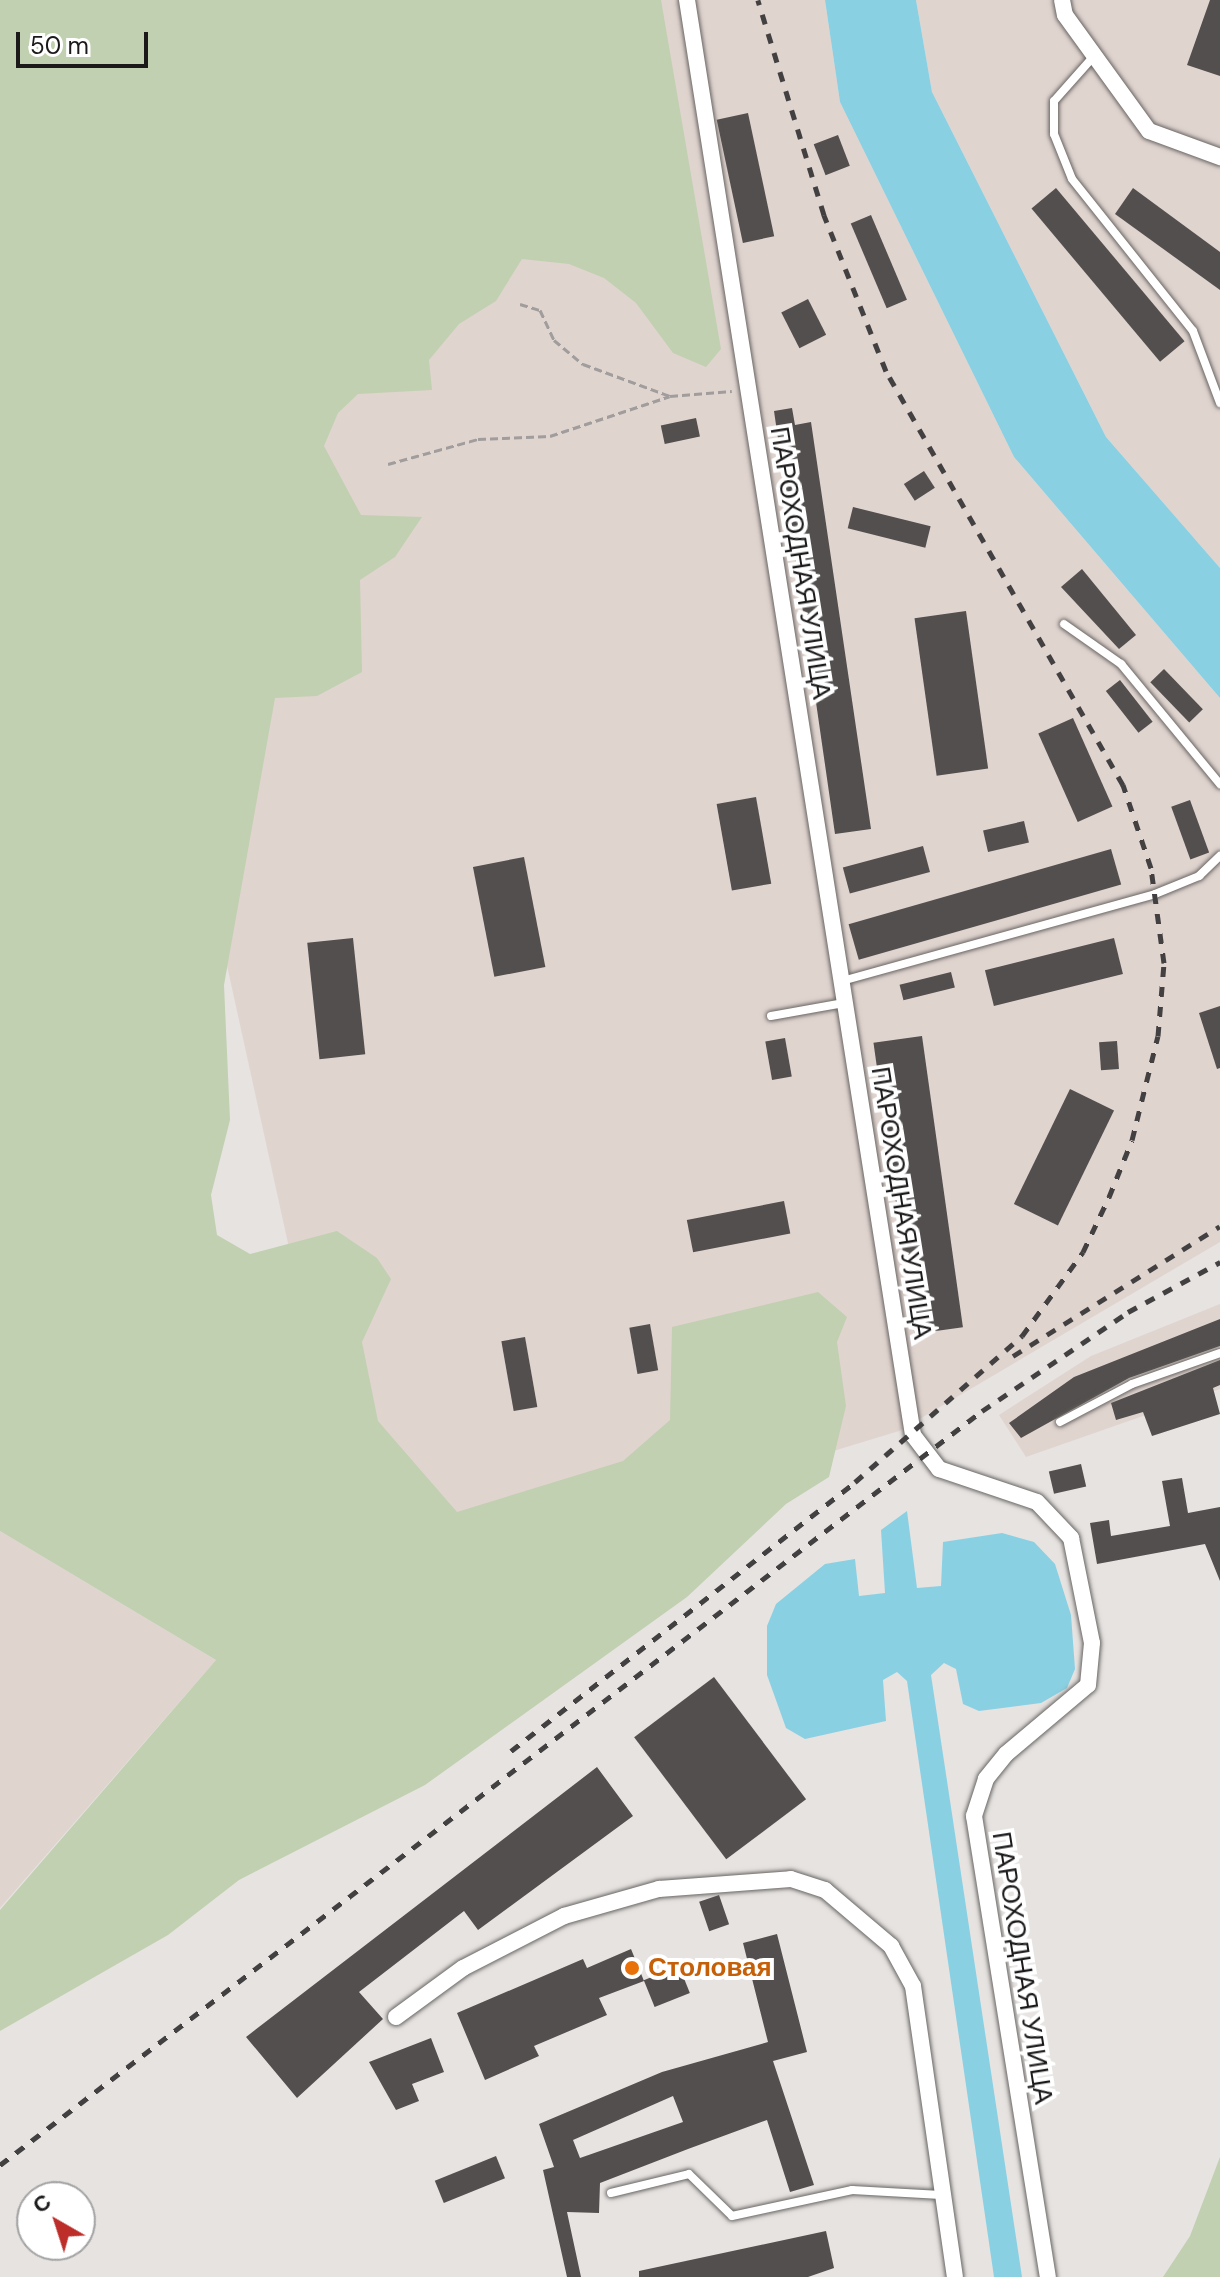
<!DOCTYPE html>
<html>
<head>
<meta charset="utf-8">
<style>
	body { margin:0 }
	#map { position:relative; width:1220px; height:2277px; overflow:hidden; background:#e6e3e1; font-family:"DM Sans",sans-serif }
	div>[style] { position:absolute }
	.built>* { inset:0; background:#e0d4cf }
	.green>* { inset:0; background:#c1d0b0 }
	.water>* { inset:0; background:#8ad0e3 }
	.building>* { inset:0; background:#524f4e; transform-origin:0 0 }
	.path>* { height:3px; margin-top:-1.5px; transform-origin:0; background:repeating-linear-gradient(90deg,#a09d9c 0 8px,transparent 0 12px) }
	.roads { filter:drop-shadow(0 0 2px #686563) drop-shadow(0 0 2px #686563) }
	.lane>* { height:8px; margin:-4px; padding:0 4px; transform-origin:4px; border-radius:4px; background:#fff }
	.street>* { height:16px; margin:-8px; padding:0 8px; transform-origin:8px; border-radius:8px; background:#fff }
	.rail>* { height:5px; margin-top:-2.5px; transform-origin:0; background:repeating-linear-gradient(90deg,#424040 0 10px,transparent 0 20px) }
	.dots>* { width:22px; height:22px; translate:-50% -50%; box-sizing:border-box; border:4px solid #fff; border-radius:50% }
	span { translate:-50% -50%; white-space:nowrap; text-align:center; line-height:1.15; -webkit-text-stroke:8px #fff; paint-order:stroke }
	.street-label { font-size:26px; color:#1b1919 }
	.food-label { font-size:26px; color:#c56008; font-weight:700 }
	.left { translate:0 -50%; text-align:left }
	.north { position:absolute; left:16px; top:2181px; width:80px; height:80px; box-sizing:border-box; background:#fff; border:2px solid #a4a3a3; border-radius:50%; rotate:321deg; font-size:22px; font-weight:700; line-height:32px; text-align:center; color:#1b1919 }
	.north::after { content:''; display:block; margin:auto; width:28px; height:36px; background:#bd2e2a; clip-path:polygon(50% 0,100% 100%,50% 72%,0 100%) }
	.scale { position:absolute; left:16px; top:32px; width:132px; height:36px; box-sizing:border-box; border:4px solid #1b1919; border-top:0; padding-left:10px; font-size:24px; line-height:28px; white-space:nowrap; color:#1b1919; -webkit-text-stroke:6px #fff; paint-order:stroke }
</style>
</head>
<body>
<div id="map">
	<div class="built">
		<div style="clip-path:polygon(15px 0,825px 0,840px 102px,1014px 457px,1220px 698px,1220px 1242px,899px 1431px,365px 1594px)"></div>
		<div style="clip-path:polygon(916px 0,1220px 0,1220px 568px,1106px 437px,932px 92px)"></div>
		<div style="clip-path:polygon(1220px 1304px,1220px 1389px,1026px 1457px,999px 1415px,1091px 1356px)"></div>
		<div style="clip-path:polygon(0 1531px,216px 1660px,0 1908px)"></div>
	</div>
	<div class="green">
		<div style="clip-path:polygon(0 0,661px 0,721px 349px,706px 367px,673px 353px,636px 303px,604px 278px,569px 264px,522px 259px,496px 301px,459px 324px,429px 360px,432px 390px,358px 394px,338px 413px,324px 446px,361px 515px,422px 517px,395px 557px,360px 580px,362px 672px,317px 696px,275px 698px,224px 985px,230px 1120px,211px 1195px,217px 1235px,250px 1254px,337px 1231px,377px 1258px,391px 1279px,362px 1342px,378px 1421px,457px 1512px,623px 1461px,670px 1420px,672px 1327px,818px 1292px,847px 1317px,837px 1342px,846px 1406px,829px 1477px,786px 1504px,687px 1597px,425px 1785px,239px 1880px,168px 1935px,0 2031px,0 1910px,216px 1660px,0 1531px)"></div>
		<div style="clip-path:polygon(1220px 2157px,1220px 2277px,1163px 2277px,1190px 2236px)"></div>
	</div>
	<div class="water">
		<div style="clip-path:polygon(825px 0,916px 0,932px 92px,1106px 437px,1220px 568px,1220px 698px,1014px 457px,840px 102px)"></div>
		<div style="clip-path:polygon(907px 1511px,917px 1588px,941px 1586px,943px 1542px,1002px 1533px,1034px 1542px,1055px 1564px,1071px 1615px,1075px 1669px,1067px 1688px,1041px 1703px,979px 1711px,963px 1704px,956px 1669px,944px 1663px,931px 1675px,1022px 2277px,994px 2277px,907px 1681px,897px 1672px,883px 1680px,886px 1721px,805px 1739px,786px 1728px,767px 1675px,767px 1626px,776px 1604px,825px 1564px,855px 1559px,859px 1596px,885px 1593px,881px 1530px)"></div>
	</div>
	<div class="building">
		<div style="clip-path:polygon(1210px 0,1220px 0,1220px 76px,1187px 65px)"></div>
		<div style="left:748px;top:113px;width:126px;height:32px;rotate:78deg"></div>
		<div style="left:838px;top:135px;width:33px;height:26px;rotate:69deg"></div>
		<div style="left:1056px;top:188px;width:200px;height:32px;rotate:50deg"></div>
		<div style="clip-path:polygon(1133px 188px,1220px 252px,1220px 290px,1115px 214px)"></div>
		<div style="left:871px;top:215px;width:92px;height:22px;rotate:67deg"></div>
		<div style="left:808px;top:299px;width:40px;height:30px;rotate:63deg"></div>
		<div style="clip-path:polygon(792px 408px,795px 425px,811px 422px,871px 829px,835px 834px,774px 411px)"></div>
		<div style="left:696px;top:418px;width:19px;height:36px;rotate:78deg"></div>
		<div style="left:924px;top:471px;width:20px;height:24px;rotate:57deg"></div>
		<div style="left:853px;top:507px;width:80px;height:22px;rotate:14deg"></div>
		<div style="clip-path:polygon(1082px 569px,1136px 635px,1119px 649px,1061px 587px)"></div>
		<div style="left:966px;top:611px;width:159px;height:52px;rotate:82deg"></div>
		<div style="left:1164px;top:669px;width:56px;height:19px;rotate:46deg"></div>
		<div style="left:1120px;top:680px;width:53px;height:18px;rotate:52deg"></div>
		<div style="left:1073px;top:718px;width:97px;height:38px;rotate:66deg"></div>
		<div style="left:756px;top:797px;width:88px;height:40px;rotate:80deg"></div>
		<div style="left:1190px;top:800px;width:56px;height:20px;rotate:70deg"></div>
		<div style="left:1024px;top:821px;width:22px;height:42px;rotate:77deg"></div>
		<div style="left:923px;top:846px;width:27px;height:83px;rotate:75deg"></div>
		<div style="left:1111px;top:849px;width:37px;height:273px;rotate:74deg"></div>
		<div style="left:524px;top:857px;width:112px;height:52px;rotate:79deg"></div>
		<div style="left:353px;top:938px;width:117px;height:46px;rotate:84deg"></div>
		<div style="left:1114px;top:938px;width:37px;height:133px;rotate:76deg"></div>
		<div style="left:951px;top:972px;width:16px;height:53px;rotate:76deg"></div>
		<div style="clip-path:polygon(1220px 1006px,1220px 1068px,1217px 1069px,1199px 1013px)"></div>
		<div style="left:922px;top:1036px;width:294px;height:49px;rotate:82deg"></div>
		<div style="left:785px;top:1038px;width:39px;height:20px;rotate:80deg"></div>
		<div style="left:1117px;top:1041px;width:28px;height:18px;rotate:86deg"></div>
		<div style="left:1070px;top:1089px;width:49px;height:128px;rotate:26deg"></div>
		<div style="left:784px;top:1201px;width:33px;height:99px;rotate:79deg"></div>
		<div style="clip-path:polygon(1220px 1319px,1220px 1346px,1129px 1378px,1021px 1438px,1009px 1423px,1074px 1377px)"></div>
		<div style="left:650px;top:1324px;width:47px;height:21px;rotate:80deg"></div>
		<div style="left:525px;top:1337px;width:71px;height:24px;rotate:80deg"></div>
		<div style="clip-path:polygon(1220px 1360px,1220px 1385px,1213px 1388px,1220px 1414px,1152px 1436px,1143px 1412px,1116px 1420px,1111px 1403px)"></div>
		<div style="left:1081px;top:1464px;width:23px;height:33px;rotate:77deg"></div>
		<div style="clip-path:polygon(1182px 1478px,1188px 1513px,1220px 1507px,1220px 1581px,1205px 1544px,1097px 1564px,1090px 1523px,1109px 1520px,1111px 1536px,1170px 1526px,1162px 1481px)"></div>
		<div style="left:714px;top:1677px;width:153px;height:100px;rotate:53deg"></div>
		<div style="clip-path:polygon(597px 1767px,633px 1816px,478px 1930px,464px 1911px,359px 1992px,383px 2019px,297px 2098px,246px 2037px)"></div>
		<div style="left:719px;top:1895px;width:31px;height:21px;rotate:71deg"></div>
		<div style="clip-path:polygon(evenodd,777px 1934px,807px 2052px,773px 2061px,814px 2185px,790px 2192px,767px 2120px,688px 2149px,600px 2183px,599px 2213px,567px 2212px,581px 2277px,567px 2277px,543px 2170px,554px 2167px,539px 2124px,662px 2072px,768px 2042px,743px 1943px,777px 1934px,673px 2096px,683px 2122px,580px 2158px,573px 2140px,673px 2096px)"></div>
		<div style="clip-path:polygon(631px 1949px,644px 1981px,599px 1998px,607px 2015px,534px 2046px,539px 2056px,485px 2080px,457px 2013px,583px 1959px,587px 1968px)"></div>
		<div style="left:679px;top:1966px;width:29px;height:38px;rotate:68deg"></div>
		<div style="clip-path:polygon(431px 2038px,444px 2072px,412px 2084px,419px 2101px,396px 2110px,369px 2062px)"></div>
		<div style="left:496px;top:2156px;width:24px;height:66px;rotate:68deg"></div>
		<div style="clip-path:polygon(826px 2231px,834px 2268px,808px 2277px,639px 2277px,639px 2271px)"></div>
	</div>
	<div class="path">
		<div style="left:520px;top:304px;width:21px;rotate:17deg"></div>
		<div style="left:540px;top:310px;width:33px;rotate:65deg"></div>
		<div style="left:554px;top:340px;width:38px;rotate:40deg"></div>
		<div style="left:583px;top:364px;width:93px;rotate:20.2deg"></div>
		<div style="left:388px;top:464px;width:93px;rotate:-15.5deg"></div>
		<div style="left:478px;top:439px;width:72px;rotate:-2.4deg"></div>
		<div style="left:550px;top:436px;width:126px;rotate:-18.4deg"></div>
		<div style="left:670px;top:396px;width:62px;rotate:-4.6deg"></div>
	</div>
	<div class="roads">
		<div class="lane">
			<div style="left:1094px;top:56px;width:60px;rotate:131.6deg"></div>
			<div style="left:1054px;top:101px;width:33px;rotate:90deg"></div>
			<div style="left:1054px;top:134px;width:48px;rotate:68.2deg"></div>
			<div style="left:1072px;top:179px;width:194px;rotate:51.5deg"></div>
			<div style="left:1193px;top:331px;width:77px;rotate:69.4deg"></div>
			<div style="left:1064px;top:624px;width:70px;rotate:35.1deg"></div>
			<div style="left:1121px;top:664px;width:156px;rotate:50.5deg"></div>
			<div style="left:842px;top:981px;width:325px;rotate:-15.5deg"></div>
			<div style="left:1155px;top:894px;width:48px;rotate:-22.2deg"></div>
			<div style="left:1199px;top:876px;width:29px;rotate:-44deg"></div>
			<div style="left:771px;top:1016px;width:74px;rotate:-10.1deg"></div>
			<div style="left:1060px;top:1422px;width:81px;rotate:-27.8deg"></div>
			<div style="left:1132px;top:1384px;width:93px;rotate:-19.4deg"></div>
			<div style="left:611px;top:2193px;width:80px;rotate:-13.7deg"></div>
			<div style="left:689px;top:2174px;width:60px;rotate:44.3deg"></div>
			<div style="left:732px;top:2216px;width:123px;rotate:-12.2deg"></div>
			<div style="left:852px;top:2190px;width:89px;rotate:3.2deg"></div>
		</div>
		<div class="street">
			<div style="left:687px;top:0;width:1453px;rotate:81.05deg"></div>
			<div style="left:913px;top:1435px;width:43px;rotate:52.6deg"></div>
			<div style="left:939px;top:1469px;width:103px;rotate:18.6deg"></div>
			<div style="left:1037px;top:1502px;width:50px;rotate:46.6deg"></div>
			<div style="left:1071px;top:1538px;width:107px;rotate:78.7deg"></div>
			<div style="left:1092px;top:1643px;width:42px;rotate:95.4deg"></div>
			<div style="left:1088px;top:1685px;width:107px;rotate:139.9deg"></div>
			<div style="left:1006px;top:1754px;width:32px;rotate:129deg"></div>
			<div style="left:986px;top:1779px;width:39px;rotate:108deg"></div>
			<div style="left:974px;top:1816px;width:467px;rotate:80.9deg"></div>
			<div style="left:1062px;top:0;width:15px;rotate:79deg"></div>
			<div style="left:1065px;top:15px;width:143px;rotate:54.1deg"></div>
			<div style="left:1149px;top:131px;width:76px;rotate:20.1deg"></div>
			<div style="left:396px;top:2017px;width:83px;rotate:-36.2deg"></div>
			<div style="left:463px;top:1968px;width:114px;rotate:-27.2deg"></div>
			<div style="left:564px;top:1916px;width:99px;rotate:-15.9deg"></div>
			<div style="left:659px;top:1889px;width:132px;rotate:-4.3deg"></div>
			<div style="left:791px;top:1879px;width:36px;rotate:18deg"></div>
			<div style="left:825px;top:1890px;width:87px;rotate:40.3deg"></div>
			<div style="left:891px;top:1946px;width:46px;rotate:61.2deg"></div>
			<div style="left:913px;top:1986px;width:294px;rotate:81.8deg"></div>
		</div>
	</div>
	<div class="rail">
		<div style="left:1013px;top:1356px;width:244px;rotate:-32.1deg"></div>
		<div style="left:511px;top:1751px;width:437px;rotate:-38deg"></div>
		<div style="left:855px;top:1482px;width:222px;rotate:-41.2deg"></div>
		<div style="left:1022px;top:1336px;width:104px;rotate:-54deg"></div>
		<div style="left:1083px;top:1252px;width:61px;rotate:-64.7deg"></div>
		<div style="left:1109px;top:1197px;width:61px;rotate:-68deg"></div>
		<div style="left:1132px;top:1140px;width:107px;rotate:-76deg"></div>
		<div style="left:1158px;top:1036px;width:73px;rotate:-85.3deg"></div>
		<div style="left:1164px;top:963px;width:96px;rotate:-97.8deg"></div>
		<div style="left:1151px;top:868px;width:88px;rotate:-108.6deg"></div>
		<div style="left:1123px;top:785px;width:477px;rotate:-119.8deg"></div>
		<div style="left:886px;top:371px;width:168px;rotate:-111.7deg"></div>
		<div style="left:824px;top:215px;width:225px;rotate:-107.1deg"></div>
		<div style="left:0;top:2165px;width:1238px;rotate:-37.52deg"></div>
		<div style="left:982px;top:1411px;width:176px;rotate:-34.1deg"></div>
		<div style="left:1128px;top:1312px;width:105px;rotate:-28.5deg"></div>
	</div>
	<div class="dots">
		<div style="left:632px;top:1968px;background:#e8710a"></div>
	</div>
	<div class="street-label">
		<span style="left:800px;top:563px;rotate:81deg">ПАРОХОДНАЯ УЛИЦА</span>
		<span style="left:901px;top:1203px;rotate:81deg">ПАРОХОДНАЯ УЛИЦА</span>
		<span style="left:1022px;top:1968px;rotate:81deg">ПАРОХОДНАЯ УЛИЦА</span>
	</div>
	<div class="food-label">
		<span class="left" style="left:648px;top:1968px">Столовая</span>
	</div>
	<div class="north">С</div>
	<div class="scale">50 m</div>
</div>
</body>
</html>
